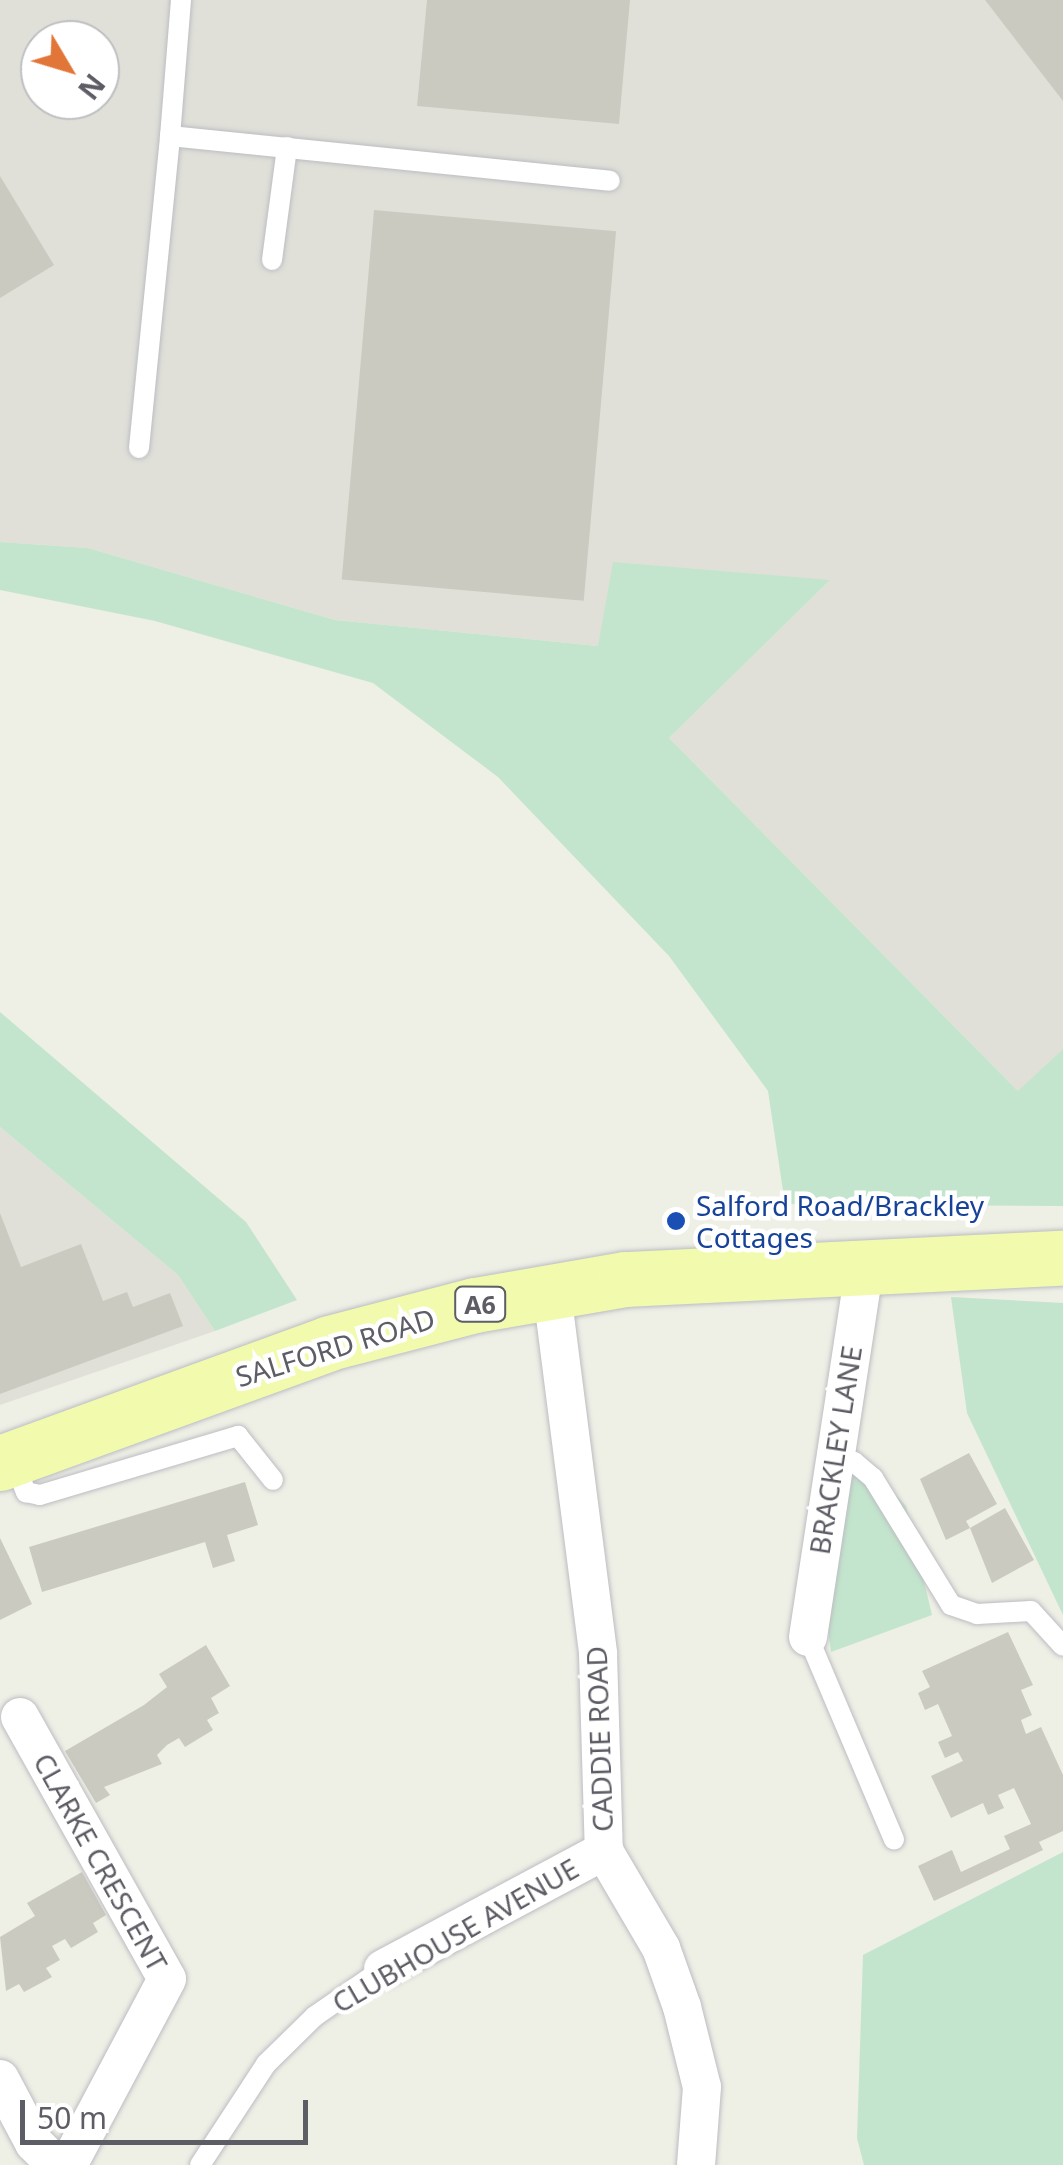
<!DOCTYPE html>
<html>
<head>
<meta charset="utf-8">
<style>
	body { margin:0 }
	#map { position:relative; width:1063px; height:2165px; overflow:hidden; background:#eeefe5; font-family:"Noto Sans",sans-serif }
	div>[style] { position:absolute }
	.industrial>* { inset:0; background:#e0e0d9 }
	.green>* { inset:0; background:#c3e5cd }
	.building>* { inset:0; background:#cacac1; transform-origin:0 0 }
	.roads { filter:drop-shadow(0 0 2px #bcbdc3) drop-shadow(0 0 2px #bcbdc3) }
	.lane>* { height:20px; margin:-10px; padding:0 10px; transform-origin:10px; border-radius:10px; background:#fff }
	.street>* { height:38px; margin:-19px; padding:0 19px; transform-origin:19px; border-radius:19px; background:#fff }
	.primary>* { height:55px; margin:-27.5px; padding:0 27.5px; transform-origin:27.5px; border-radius:27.5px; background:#f2fbad }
	.dots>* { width:28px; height:28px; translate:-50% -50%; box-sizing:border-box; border:5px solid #fff; border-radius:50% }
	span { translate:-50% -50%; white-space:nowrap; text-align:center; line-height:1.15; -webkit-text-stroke:9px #fff; paint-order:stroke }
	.shield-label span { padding:2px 8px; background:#fff; border:2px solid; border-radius:8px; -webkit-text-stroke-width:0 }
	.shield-label { font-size:25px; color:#5d5e65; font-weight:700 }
	.transit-label { font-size:28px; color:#164399 }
	.left { translate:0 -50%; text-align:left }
	.street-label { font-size:28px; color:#5d5e65 }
	.north { position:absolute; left:20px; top:20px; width:100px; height:100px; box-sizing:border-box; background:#fff; border:2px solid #bebfc1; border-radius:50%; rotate:128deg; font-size:28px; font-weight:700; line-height:40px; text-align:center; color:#5d5e65 }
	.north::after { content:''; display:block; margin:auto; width:35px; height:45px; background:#e27638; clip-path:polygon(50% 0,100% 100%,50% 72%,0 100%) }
	.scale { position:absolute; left:20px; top:2100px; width:288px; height:45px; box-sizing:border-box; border:5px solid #5d5e65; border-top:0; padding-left:12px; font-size:30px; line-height:35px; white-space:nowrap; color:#5d5e65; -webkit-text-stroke:8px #fff; paint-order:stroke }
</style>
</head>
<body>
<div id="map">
	<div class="industrial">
		<div style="clip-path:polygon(evenodd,0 0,1063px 0,1063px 1049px,1019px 1092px,669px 738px,829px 581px,598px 646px,335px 620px,88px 548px,0 542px,0 0,40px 40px,100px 40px,100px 100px,40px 100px,40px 40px)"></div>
		<div style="clip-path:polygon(0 1127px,178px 1275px,215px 1331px,0 1405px)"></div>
	</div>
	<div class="green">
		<div style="clip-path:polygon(0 542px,88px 548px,335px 620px,598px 646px,613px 562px,830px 580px,669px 738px,1018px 1091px,1063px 1049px,1063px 1206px,785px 1204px,768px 1091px,669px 956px,498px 777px,373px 683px,155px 621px,0 590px)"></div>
		<div style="clip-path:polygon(0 1012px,246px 1222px,297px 1300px,215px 1331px,178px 1275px,0 1127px)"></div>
		<div style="clip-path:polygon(951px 1297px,1063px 1303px,1063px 1615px,967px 1413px)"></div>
		<div style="clip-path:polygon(846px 1441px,906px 1506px,932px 1615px,831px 1652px,823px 1592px)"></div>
		<div style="clip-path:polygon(1063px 1852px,1063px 2165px,864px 2165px,857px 2138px,863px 1955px)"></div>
	</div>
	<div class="building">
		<div style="clip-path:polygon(427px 0,630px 0,619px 124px,417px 106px)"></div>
		<div style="clip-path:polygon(985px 0,1063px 0,1063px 101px)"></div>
		<div style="clip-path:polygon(0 176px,54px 265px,0 298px)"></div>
		<div style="left:374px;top:210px;width:243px;height:371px;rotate:5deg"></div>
		<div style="clip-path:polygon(0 1213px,21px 1267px,81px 1244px,103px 1301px,127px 1292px,133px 1307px,170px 1293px,183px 1326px,0 1394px)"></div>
		<div style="clip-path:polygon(969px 1453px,997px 1504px,966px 1521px,970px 1528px,1005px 1508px,1034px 1560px,992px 1583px,970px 1528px,946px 1540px,920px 1479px)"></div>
		<div style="clip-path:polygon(245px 1482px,258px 1525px,227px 1535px,235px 1561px,213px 1568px,205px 1542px,42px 1592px,29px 1547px)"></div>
		<div style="clip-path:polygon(0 1538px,32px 1604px,0 1620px)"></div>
		<div style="clip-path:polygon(1008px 1632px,1033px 1685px,1021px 1690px,1032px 1715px,1021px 1720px,1026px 1734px,1041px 1727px,1063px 1775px,1063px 1831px,1039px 1842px,1043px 1850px,934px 1901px,918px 1866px,952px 1850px,961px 1872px,1010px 1849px,1004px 1836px,1031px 1824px,1014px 1788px,998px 1795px,1004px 1808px,988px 1815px,983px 1803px,951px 1818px,931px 1776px,963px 1761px,958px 1752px,945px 1758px,938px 1742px,952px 1736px,938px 1704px,925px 1710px,918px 1693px,930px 1687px,922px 1671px)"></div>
		<div style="clip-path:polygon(206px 1645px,230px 1686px,211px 1698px,219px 1713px,207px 1720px,213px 1730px,185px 1747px,179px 1738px,167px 1745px,157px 1755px,162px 1764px,104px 1787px,110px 1795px,96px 1803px,65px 1751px,144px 1705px,167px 1687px,159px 1674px)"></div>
		<div style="clip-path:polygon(82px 1872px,106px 1915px,93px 1923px,98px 1932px,71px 1948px,65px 1939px,52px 1946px,60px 1960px,46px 1968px,52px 1977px,24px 1992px,19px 1984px,6px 1991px,0 1937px,35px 1916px,27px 1903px)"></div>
	</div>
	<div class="roads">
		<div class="lane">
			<div style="left:181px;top:0;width:136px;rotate:94.6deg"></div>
			<div style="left:170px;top:136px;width:442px;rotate:5.8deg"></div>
			<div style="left:272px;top:260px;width:114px;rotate:-82.4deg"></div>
			<div style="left:139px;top:448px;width:314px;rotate:-84.3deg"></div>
			<div style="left:832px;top:1457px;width:23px;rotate:13deg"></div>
			<div style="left:854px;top:1462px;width:25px;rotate:40deg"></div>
			<div style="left:873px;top:1478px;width:149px;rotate:58.4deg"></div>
			<div style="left:951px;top:1605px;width:28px;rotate:19deg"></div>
			<div style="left:977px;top:1614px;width:54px;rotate:-3.2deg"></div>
			<div style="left:1031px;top:1611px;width:47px;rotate:47.6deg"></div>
			<div style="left:13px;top:1460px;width:35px;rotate:68deg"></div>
			<div style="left:26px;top:1492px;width:14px;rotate:12deg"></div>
			<div style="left:40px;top:1495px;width:207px;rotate:-16.6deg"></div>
			<div style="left:238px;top:1436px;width:56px;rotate:51.5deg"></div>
			<div style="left:808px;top:1637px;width:220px;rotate:67deg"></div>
			<div style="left:200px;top:2165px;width:121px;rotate:-56.8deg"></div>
			<div style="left:266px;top:2064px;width:69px;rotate:-44.4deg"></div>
			<div style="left:315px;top:2016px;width:83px;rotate:-34.7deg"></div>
		</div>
		<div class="street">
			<div style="left:552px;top:1293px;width:364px;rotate:82.7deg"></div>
			<div style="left:598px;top:1654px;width:197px;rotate:88.3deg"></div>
			<div style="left:604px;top:1851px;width:113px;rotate:59.6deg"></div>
			<div style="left:661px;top:1948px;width:63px;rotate:70.4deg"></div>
			<div style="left:682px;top:2007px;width:82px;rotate:76deg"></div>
			<div style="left:702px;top:2087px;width:78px;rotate:94.4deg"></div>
			<div style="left:808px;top:1637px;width:378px;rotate:-81.3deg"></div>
			<div style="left:20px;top:1717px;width:300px;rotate:60.7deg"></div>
			<div style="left:167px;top:1979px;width:211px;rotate:118deg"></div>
			<div style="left:383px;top:1969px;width:251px;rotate:-28.1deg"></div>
			<div style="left:0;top:2079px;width:72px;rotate:62deg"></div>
			<div style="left:34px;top:2143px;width:31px;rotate:45deg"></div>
		</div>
		<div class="primary">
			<div style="left:0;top:1463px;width:350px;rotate:-20deg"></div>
			<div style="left:329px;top:1343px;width:151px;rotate:-14.6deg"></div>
			<div style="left:475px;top:1305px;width:153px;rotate:-9.8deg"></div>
			<div style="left:626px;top:1279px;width:438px;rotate:-2.8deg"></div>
		</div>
	</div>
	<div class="dots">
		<div style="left:676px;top:1221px;background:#1a4fb4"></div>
	</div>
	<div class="shield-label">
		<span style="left:480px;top:1304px">A6</span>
	</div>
	<div class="transit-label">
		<span class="left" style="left:696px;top:1221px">Salford Road/Brackley<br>Cottages</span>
	</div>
	<div class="street-label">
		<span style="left:335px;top:1347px;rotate:-17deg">SALFORD ROAD</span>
		<span style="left:835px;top:1450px;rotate:-81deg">BRACKLEY LANE</span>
		<span style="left:599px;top:1739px;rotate:-92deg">CADDIE ROAD</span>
		<span style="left:101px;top:1862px;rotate:61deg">CLARKE CRESCENT</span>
		<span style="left:455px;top:1935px;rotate:-30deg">CLUBHOUSE AVENUE</span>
	</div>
	<div class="north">N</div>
	<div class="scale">50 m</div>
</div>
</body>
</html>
